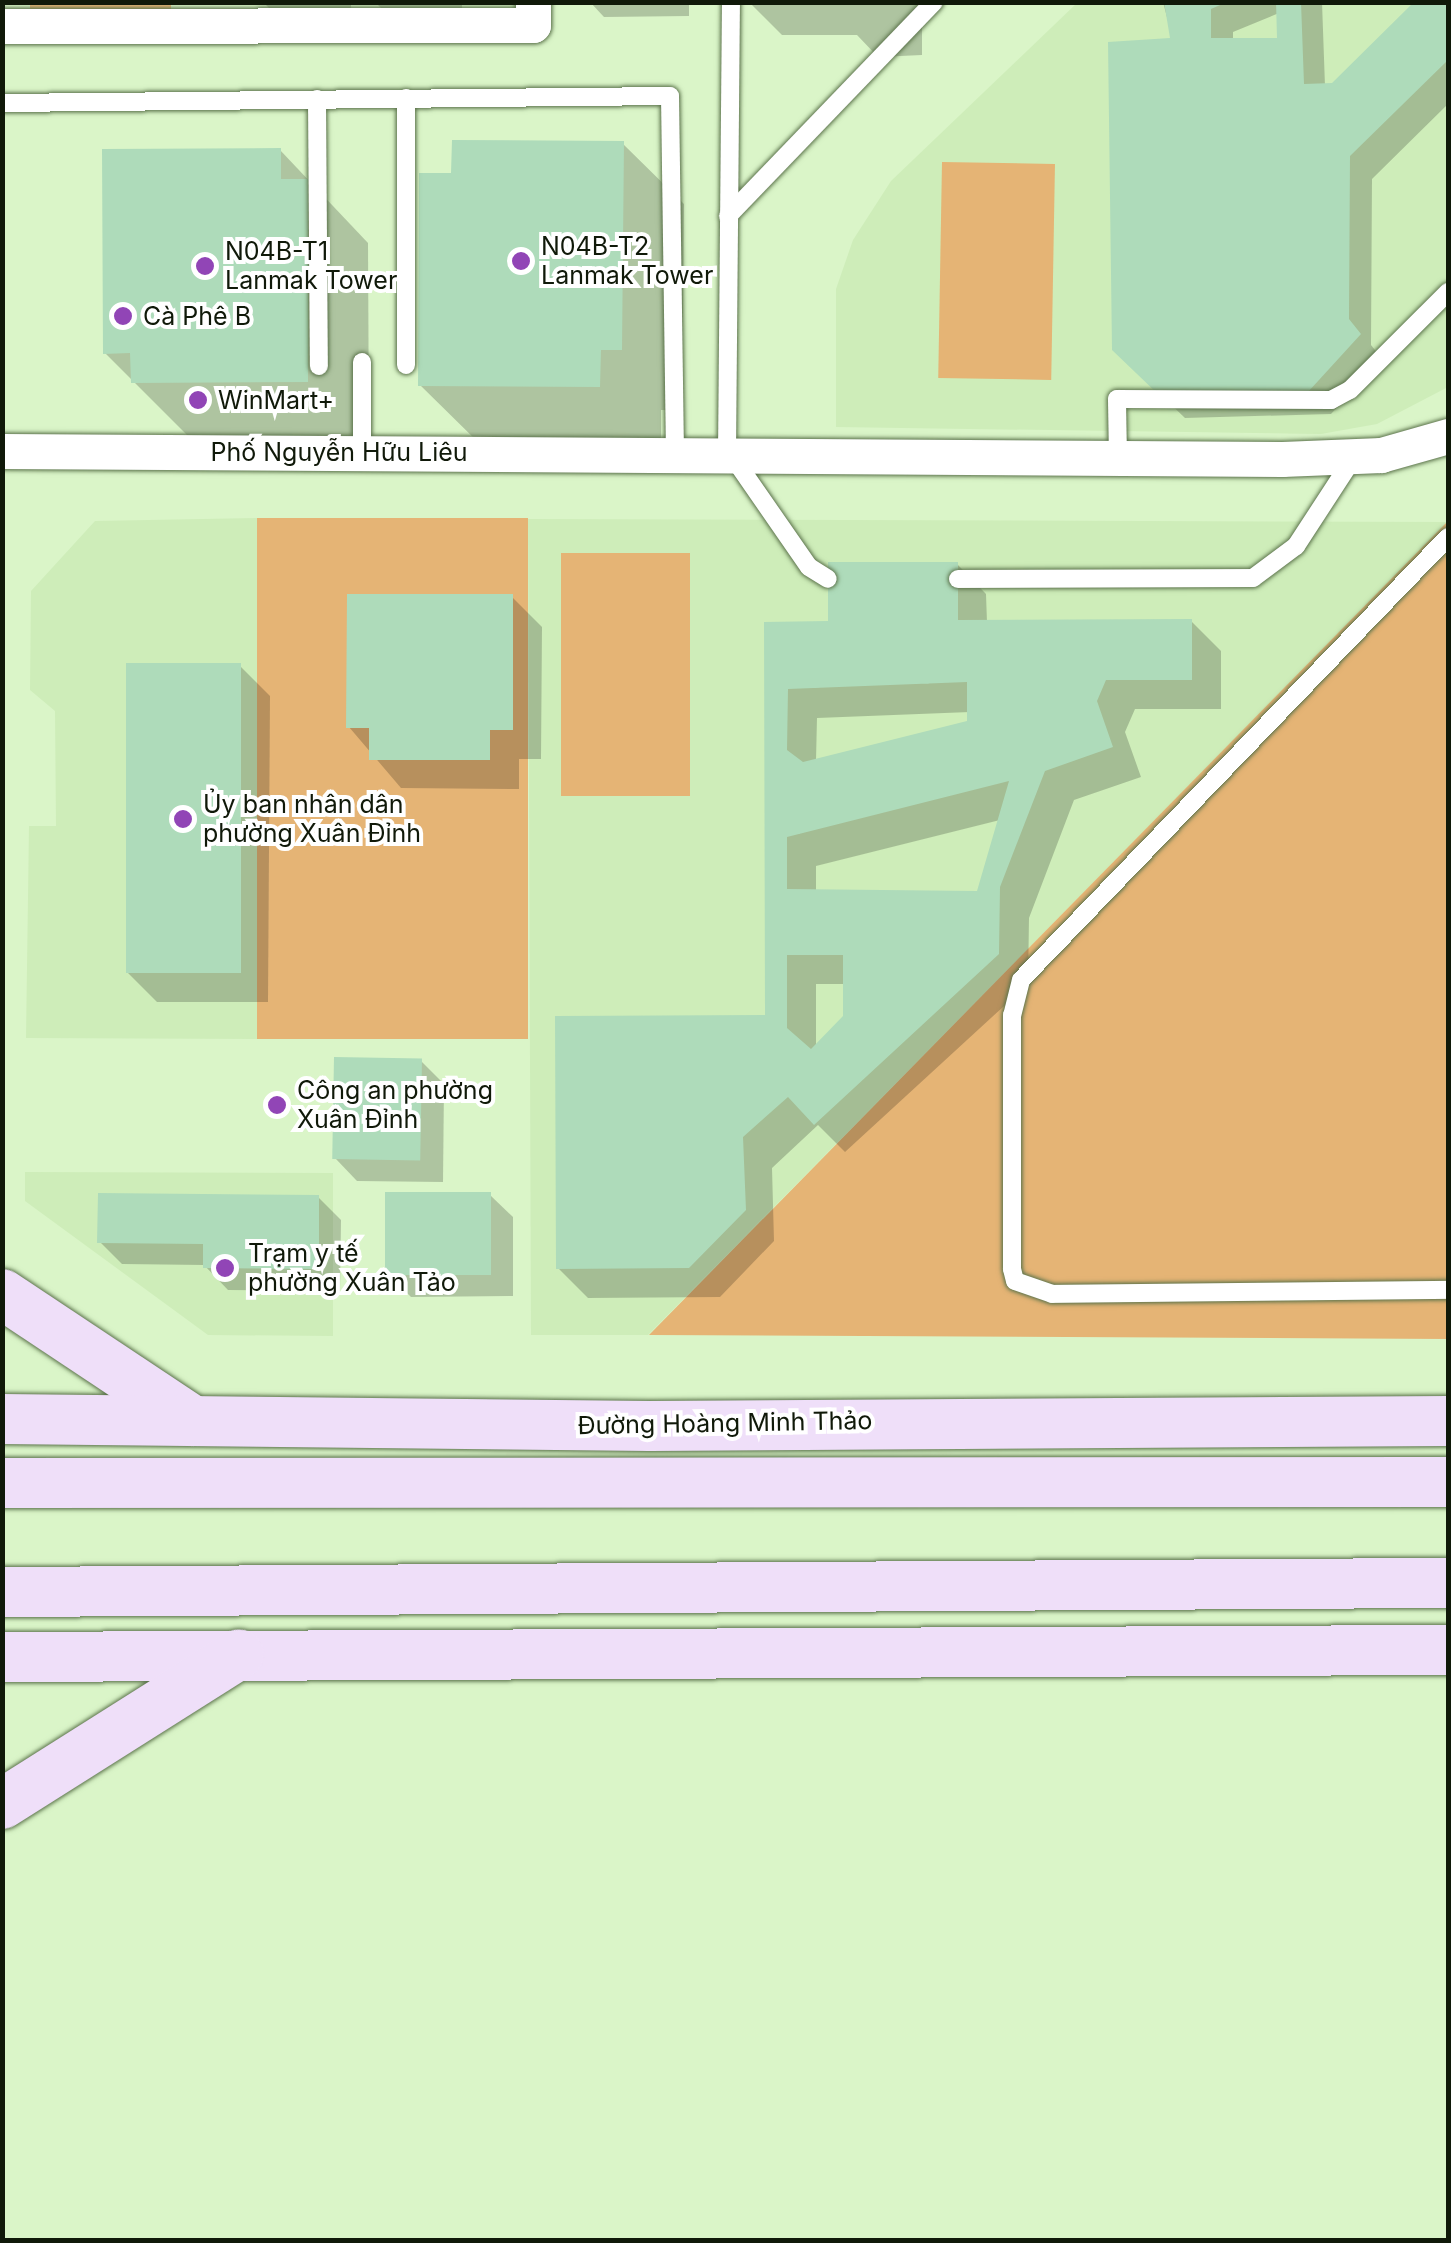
<!DOCTYPE html>
<html>
<head>
<meta charset="utf-8">
<style>
	body { margin:0 }
	#map { position:relative; width:1451px; height:2243px; overflow:hidden; background:#daf5c8; font-family:Inter,sans-serif }
	div>[style] { position:absolute }
	.built>* { inset:0; background:#ceedb9 }
	.green>* { inset:0; background:#e5b475; transform-origin:0 0 }
	.shadow>* { inset:0; background:#0003 }
	.building>* { inset:0; background:#aedbba; transform-origin:0 0 }
	.roads { filter:drop-shadow(0 0 2px #5b734b) drop-shadow(0 0 2px #5b734b) }
	.service>* { height:18px; margin:-9px; padding:0 9px; transform-origin:9px; border-radius:9px; background:#fff }
	.minor>* { height:35px; margin:-17.5px; padding:0 17.5px; transform-origin:17.5px; border-radius:17.5px; background:#fff }
	.secondary>* { height:50px; margin:-25px; padding:0 25px; transform-origin:25px; border-radius:25px; background:#efdff9 }
	.dots>* { width:28px; height:28px; translate:-50% -50%; box-sizing:border-box; border:5px solid #fff; border-radius:50% }
	span { translate:-50% -50%; white-space:nowrap; text-align:center; line-height:1.15; -webkit-text-stroke:8px #fff; paint-order:stroke }
	.poi-label { font-size:25px; color:#101909 }
	.left { translate:0 -50%; text-align:left }
	.street-label { font-size:25px; color:#101909 }
	.frame { position:absolute; inset:0; border:5px solid #101909; pointer-events:none }
</style>
</head>
<body>
<div id="map">
	<div class="built">
		<div style="clip-path:polygon(1077px 3px,1448px 3px,1448px 387px,1377px 424px,1321px 434px,836px 427px,836px 289px,853px 240px,891px 181px)"></div>
		<div style="clip-path:polygon(257px 518px,257px 1039px,26px 1038px,29px 826px,56px 826px,55px 711px,30px 690px,31px 591px,95px 521px)"></div>
		<div style="clip-path:polygon(528px 519px,1448px 522px,648px 1335px,531px 1335px)"></div>
		<div style="clip-path:polygon(25px 1172px,333px 1173px,333px 1336px,208px 1335px,25px 1201px)"></div>
	</div>
	<div class="green">
		<div style="left:30px;top:3px;width:141px;height:20px"></div>
		<div style="left:942px;top:162px;width:113px;height:216px;rotate:1deg"></div>
		<div style="left:257px;top:518px;width:271px;height:521px"></div>
		<div style="clip-path:polygon(1448px 521px,1448px 1339px,649px 1335px)"></div>
		<div style="left:690px;top:553px;width:243px;height:129px;rotate:90deg"></div>
	</div>
	<div class="shadow">
		<div style="clip-path:polygon(263px 2px,351px 2px,351px 8px,272px 11px)"></div>
		<div style="clip-path:polygon(375px 2px,462px 2px,462px 10px,384px 11px)"></div>
		<div style="clip-path:polygon(590px 2px,689px 2px,689px 16px,604px 17px)"></div>
		<div style="clip-path:polygon(749px 2px,944px 2px,922px 25px,922px 55px,878px 57px,857px 35px,782px 35px)"></div>
		<div style="clip-path:polygon(evenodd,1163px 2px,1322px 2px,1325px 86px,1334px 86px,1418px 2px,1448px 2px,1448px 104px,1372px 179px,1371px 345px,1382px 359px,1331px 414px,1185px 418px,1138px 373px,1173px 40px,1163px 2px,1279px 13px,1280px 41px,1233px 40px,1233px 32px,1279px 13px)"></div>
		<div style="clip-path:polygon(622px 143px,684px 204px,682px 410px,661px 410px,661px 447px,482px 446px,420px 385px,454px 175px)"></div>
		<div style="clip-path:polygon(280px 150px,368px 243px,369px 442px,195px 443px,105px 353px)"></div>
		<div style="clip-path:polygon(evenodd,957px 564px,986px 594px,987px 622px,1191px 621px,1221px 651px,1221px 709px,1135px 709px,1125px 732px,1141px 777px,1074px 800px,1029px 918px,1028px 984px,845px 1152px,818px 1125px,772px 1168px,774px 1241px,720px 1297px,588px 1298px,558px 1268px,768px 1018px,766px 624px,831px 624px,957px 564px,970px 712px,970px 723px,816px 761px,817px 718px,970px 712px,957px 564px,1000px 820px,979px 893px,816px 892px,816px 866px,1000px 820px,957px 564px,816px 984px,845px 984px,845px 1017px,816px 1048px,816px 984px)"></div>
		<div style="clip-path:polygon(512px 597px,542px 627px,541px 759px,519px 759px,519px 789px,401px 788px,349px 727px)"></div>
		<div style="clip-path:polygon(240px 666px,270px 696px,268px 1002px,157px 1002px,127px 972px)"></div>
		<div style="clip-path:polygon(421px 1061px,444px 1084px,443px 1182px,357px 1181px,335px 1158px)"></div>
		<div style="clip-path:polygon(490px 1195px,513px 1217px,513px 1296px,411px 1297px,388px 1274px)"></div>
		<div style="clip-path:polygon(318px 1197px,341px 1220px,340px 1291px,228px 1290px,204px 1265px,122px 1264px,100px 1242px)"></div>
	</div>
	<div class="building">
		<div style="clip-path:polygon(1164px 2px,1227px 2px,1211px 9px,1211px 38px,1277px 38px,1276px 2px,1301px 2px,1304px 84px,1332px 83px,1414px 2px,1448px 2px,1448px 60px,1350px 156px,1349px 319px,1361px 334px,1308px 392px,1160px 396px,1112px 350px,1108px 42px,1170px 38px)"></div>
		<div style="clip-path:polygon(452px 140px,624px 141px,622px 350px,601px 350px,600px 387px,418px 386px,419px 173px,451px 173px)"></div>
		<div style="clip-path:polygon(281px 148px,281px 179px,308px 179px,308px 382px,131px 383px,130px 353px,103px 354px,102px 149px)"></div>
		<div style="clip-path:polygon(evenodd,828px 562px,958px 562px,958px 620px,1192px 619px,1192px 680px,1106px 680px,1097px 701px,1113px 747px,1045px 771px,1000px 887px,999px 954px,814px 1125px,788px 1097px,743px 1137px,746px 1210px,689px 1268px,556px 1269px,555px 1016px,765px 1015px,764px 622px,828px 621px,828px 562px,967px 682px,967px 721px,803px 762px,787px 750px,788px 689px,967px 682px,828px 562px,1009px 781px,977px 891px,787px 889px,787px 837px,1009px 781px,828px 562px,787px 955px,843px 955px,843px 1016px,811px 1049px,787px 1028px,787px 955px)"></div>
		<div style="clip-path:polygon(347px 594px,513px 594px,513px 730px,490px 730px,490px 760px,369px 760px,369px 728px,346px 728px)"></div>
		<div style="left:126px;top:663px;width:115px;height:310px"></div>
		<div style="left:334px;top:1057px;width:88px;height:102px;rotate:1deg"></div>
		<div style="left:385px;top:1192px;width:106px;height:83px"></div>
		<div style="clip-path:polygon(98px 1193px,319px 1195px,319px 1269px,203px 1268px,203px 1244px,97px 1243px)"></div>
	</div>
	<div class="roads">
		<div class="service">
			<div style="left:406px;top:98px;width:267px;rotate:90deg"></div>
			<div style="left:317px;top:99px;width:267px;rotate:89.6deg"></div>
			<div style="left:2px;top:103px;width:668px;rotate:-0.6deg"></div>
			<div style="left:670px;top:96px;width:359px;rotate:89.2deg"></div>
			<div style="left:728px;top:216px;width:297px;rotate:-46.1deg"></div>
			<div style="left:362px;top:362px;width:90px;rotate:90deg"></div>
			<div style="left:727px;top:455px;width:453px;rotate:-89.5deg"></div>
			<div style="left:732px;top:456px;width:135px;rotate:55.3deg"></div>
			<div style="left:809px;top:567px;width:22px;rotate:32deg"></div>
			<div style="left:1118px;top:458px;width:59px;rotate:-91deg"></div>
			<div style="left:1117px;top:399px;width:214px;rotate:0.3deg"></div>
			<div style="left:1331px;top:400px;width:21px;rotate:-28deg"></div>
			<div style="left:1350px;top:390px;width:139px;rotate:-45deg"></div>
			<div style="left:1448px;top:537px;width:615px;rotate:133.95deg"></div>
			<div style="left:1021px;top:980px;width:36px;rotate:104deg"></div>
			<div style="left:1012px;top:1015px;width:254px;rotate:90deg"></div>
			<div style="left:1012px;top:1269px;width:12px;rotate:76deg"></div>
			<div style="left:1015px;top:1281px;width:39px;rotate:19deg"></div>
			<div style="left:1052px;top:1294px;width:396px;rotate:-0.6deg"></div>
			<div style="left:958px;top:579px;width:295px;rotate:-0.2deg"></div>
			<div style="left:1253px;top:578px;width:54px;rotate:-36.7deg"></div>
			<div style="left:1296px;top:546px;width:106px;rotate:-56.9deg"></div>
		</div>
		<div class="minor">
			<div style="left:2px;top:26px;width:531px;rotate:-0.11deg"></div>
			<div style="left:533px;top:25px;width:23px;rotate:-90deg"></div>
			<div style="left:2px;top:451px;width:1280px;rotate:0.36deg"></div>
			<div style="left:1282px;top:459px;width:99px;rotate:-2.3deg"></div>
			<div style="left:1381px;top:455px;width:70px;rotate:-15.8deg"></div>
		</div>
		<div class="secondary">
			<div style="left:2px;top:1294px;width:229px;rotate:33.6deg"></div>
			<div style="left:2px;top:1419px;width:648px;rotate:0.62deg"></div>
			<div style="left:650px;top:1426px;width:798px;rotate:-0.36deg"></div>
			<div style="left:2px;top:1483px;width:1446px;rotate:-0.04deg"></div>
			<div style="left:2px;top:1592px;width:1446px;rotate:-0.36deg"></div>
			<div style="left:2px;top:1657px;width:1446px;rotate:-0.28deg"></div>
			<div style="left:2px;top:1804px;width:280px;rotate:-32.3deg"></div>
		</div>
	</div>
	<div class="dots">
		<div style="left:521px;top:261px;background:#9145b6"></div>
		<div style="left:205px;top:266px;background:#9145b6"></div>
		<div style="left:123px;top:316px;background:#9145b6"></div>
		<div style="left:198px;top:400px;background:#9145b6"></div>
		<div style="left:183px;top:819px;background:#9145b6"></div>
		<div style="left:277px;top:1105px;background:#9145b6"></div>
		<div style="left:225px;top:1268px;background:#9145b6"></div>
	</div>
	<div class="poi-label">
		<span class="left" style="left:541px;top:261px">N04B-T2<br>Lanmak Tower</span>
		<span class="left" style="left:225px;top:266px">N04B-T1<br>Lanmak Tower</span>
		<span class="left" style="left:143px;top:316px">Cà Phê B</span>
		<span class="left" style="left:218px;top:400px">WinMart+</span>
		<span class="left" style="left:203px;top:819px">Ủy ban nhân dân<br>phường Xuân Đỉnh</span>
		<span class="left" style="left:297px;top:1105px">Công an phường<br>Xuân Đỉnh</span>
		<span class="left" style="left:248px;top:1268px">Trạm y tế<br>phường Xuân Tảo</span>
	</div>
	<div class="street-label">
		<span style="left:339px;top:452px">Phố Nguyễn Hữu Liêu</span>
		<span style="left:725px;top:1423px;rotate:-1deg">Đường Hoàng Minh Thảo</span>
	</div>
	<div class="frame"></div>
</div>
</body>
</html>
